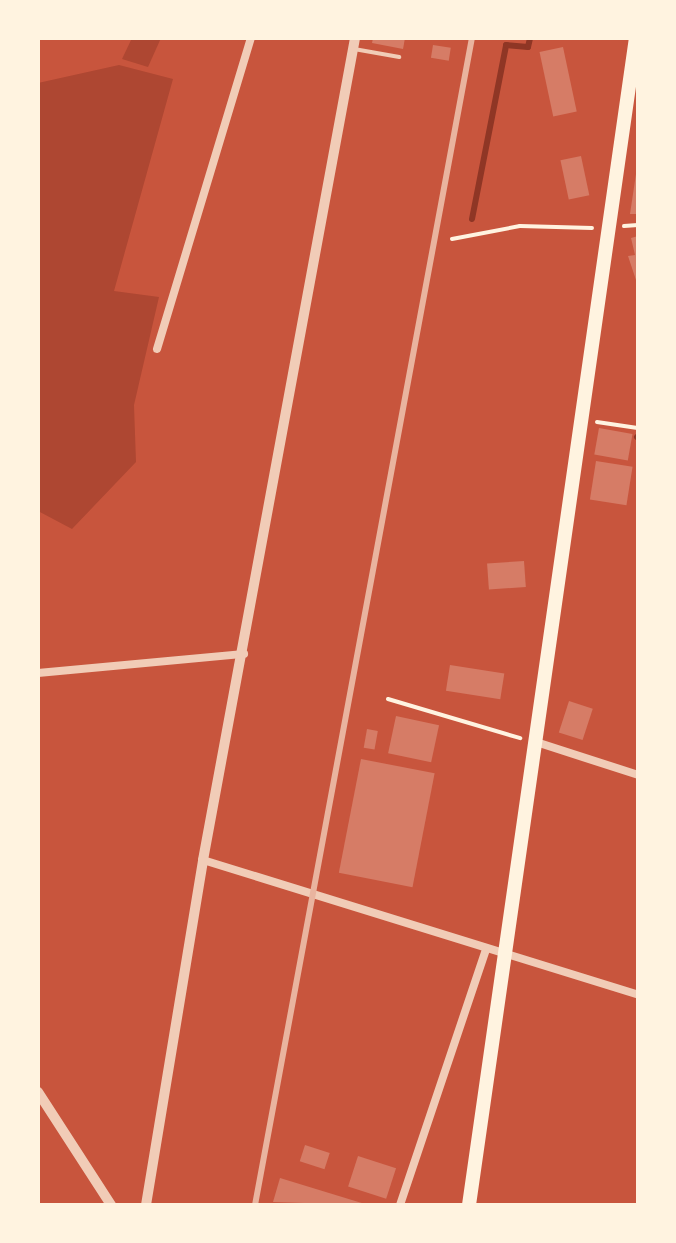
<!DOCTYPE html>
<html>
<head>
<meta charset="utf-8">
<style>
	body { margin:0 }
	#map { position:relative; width:676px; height:1243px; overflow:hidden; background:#c8553d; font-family:Lato,sans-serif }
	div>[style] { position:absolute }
	.green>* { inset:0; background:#ae4732 }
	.stream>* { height:6px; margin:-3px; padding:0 3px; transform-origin:3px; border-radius:3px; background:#8f3625 }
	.building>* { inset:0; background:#d67c66; transform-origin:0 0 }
	.path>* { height:4px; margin:-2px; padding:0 2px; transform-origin:2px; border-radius:2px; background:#fff3e0 }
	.service>* { height:4px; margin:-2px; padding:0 2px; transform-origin:2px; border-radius:2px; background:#f1ccb7 }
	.minor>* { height:8px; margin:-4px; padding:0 4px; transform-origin:4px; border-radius:4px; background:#f1ccb7 }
	.tertiary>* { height:10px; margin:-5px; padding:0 5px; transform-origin:5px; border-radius:5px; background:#f1ccb7 }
	.trunk>* { height:14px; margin:-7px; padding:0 7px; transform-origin:7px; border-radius:7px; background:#fff3e0 }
	.rail>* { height:6px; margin:-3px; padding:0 3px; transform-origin:3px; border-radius:3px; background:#e9b49f }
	span { translate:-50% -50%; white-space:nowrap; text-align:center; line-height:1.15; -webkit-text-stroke:8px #fff3e0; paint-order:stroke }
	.frame { position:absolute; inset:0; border:40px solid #fff3e0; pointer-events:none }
</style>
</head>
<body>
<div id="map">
	<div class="green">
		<div style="clip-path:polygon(132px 38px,161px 38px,148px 67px,122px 59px)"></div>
		<div style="clip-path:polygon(119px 65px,173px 79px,114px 291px,159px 297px,134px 405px,136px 462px,72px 529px,38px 511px,38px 83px)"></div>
	</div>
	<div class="stream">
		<div style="left:472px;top:219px;width:177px;rotate:-78.9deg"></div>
		<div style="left:506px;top:45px;width:22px;rotate:5deg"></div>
		<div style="left:528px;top:47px;width:9px;rotate:-77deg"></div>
		<div style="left:637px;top:437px;width:1px;rotate:45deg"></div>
	</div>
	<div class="building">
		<div style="clip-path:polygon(373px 38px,405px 38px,403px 49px,372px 43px)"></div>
		<div style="left:433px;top:45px;width:18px;height:13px;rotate:9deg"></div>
		<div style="left:563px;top:47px;width:66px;height:24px;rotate:78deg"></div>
		<div style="left:581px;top:156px;width:40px;height:21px;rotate:78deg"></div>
		<div style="clip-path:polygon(636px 174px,638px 214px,630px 214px)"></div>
		<div style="clip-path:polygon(638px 236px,638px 283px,637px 283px,628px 256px,635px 255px,631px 238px)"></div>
		<div style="left:599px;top:428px;width:34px;height:27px;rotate:10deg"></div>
		<div style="left:596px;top:461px;width:37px;height:39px;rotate:9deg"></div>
		<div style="left:524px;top:561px;width:26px;height:37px;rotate:86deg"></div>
		<div style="left:450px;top:665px;width:55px;height:26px;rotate:9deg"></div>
		<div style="left:569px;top:701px;width:25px;height:33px;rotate:18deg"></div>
		<div style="left:396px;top:716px;width:44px;height:38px;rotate:12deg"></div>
		<div style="left:367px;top:729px;width:11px;height:19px;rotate:10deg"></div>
		<div style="left:361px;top:759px;width:75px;height:116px;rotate:11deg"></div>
		<div style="left:305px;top:1145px;width:26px;height:17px;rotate:18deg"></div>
		<div style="left:358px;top:1156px;width:40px;height:32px;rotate:18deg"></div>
		<div style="clip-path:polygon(280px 1178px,365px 1204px,365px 1205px,273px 1202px)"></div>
	</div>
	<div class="path">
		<div style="left:624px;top:226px;width:14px;rotate:-4deg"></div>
		<div style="left:452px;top:239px;width:69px;rotate:-10.8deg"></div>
		<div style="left:520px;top:226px;width:72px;rotate:1.6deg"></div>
		<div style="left:597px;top:422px;width:41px;rotate:8.3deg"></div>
		<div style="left:388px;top:699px;width:138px;rotate:16.5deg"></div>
	</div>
	<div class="service">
		<div style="left:354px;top:49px;width:46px;rotate:10.1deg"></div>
	</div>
	<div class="minor">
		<div style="left:157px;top:349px;width:325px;rotate:-73.2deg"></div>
		<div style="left:38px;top:673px;width:207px;rotate:-5.3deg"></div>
		<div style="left:533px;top:741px;width:110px;rotate:17.9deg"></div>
		<div style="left:203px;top:860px;width:455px;rotate:17.2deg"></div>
		<div style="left:400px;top:1205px;width:270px;rotate:-71.4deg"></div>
	</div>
	<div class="tertiary">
		<div style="left:38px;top:1092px;width:135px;rotate:57.1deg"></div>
		<div style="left:146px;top:1205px;width:350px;rotate:-80.6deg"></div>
		<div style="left:203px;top:860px;width:836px;rotate:-79.52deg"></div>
	</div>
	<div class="trunk">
		<div style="left:469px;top:1205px;width:1179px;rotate:-81.86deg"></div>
	</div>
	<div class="rail">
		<div style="left:255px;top:1205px;width:1187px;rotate:-79.47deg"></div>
	</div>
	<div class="frame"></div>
</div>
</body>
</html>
